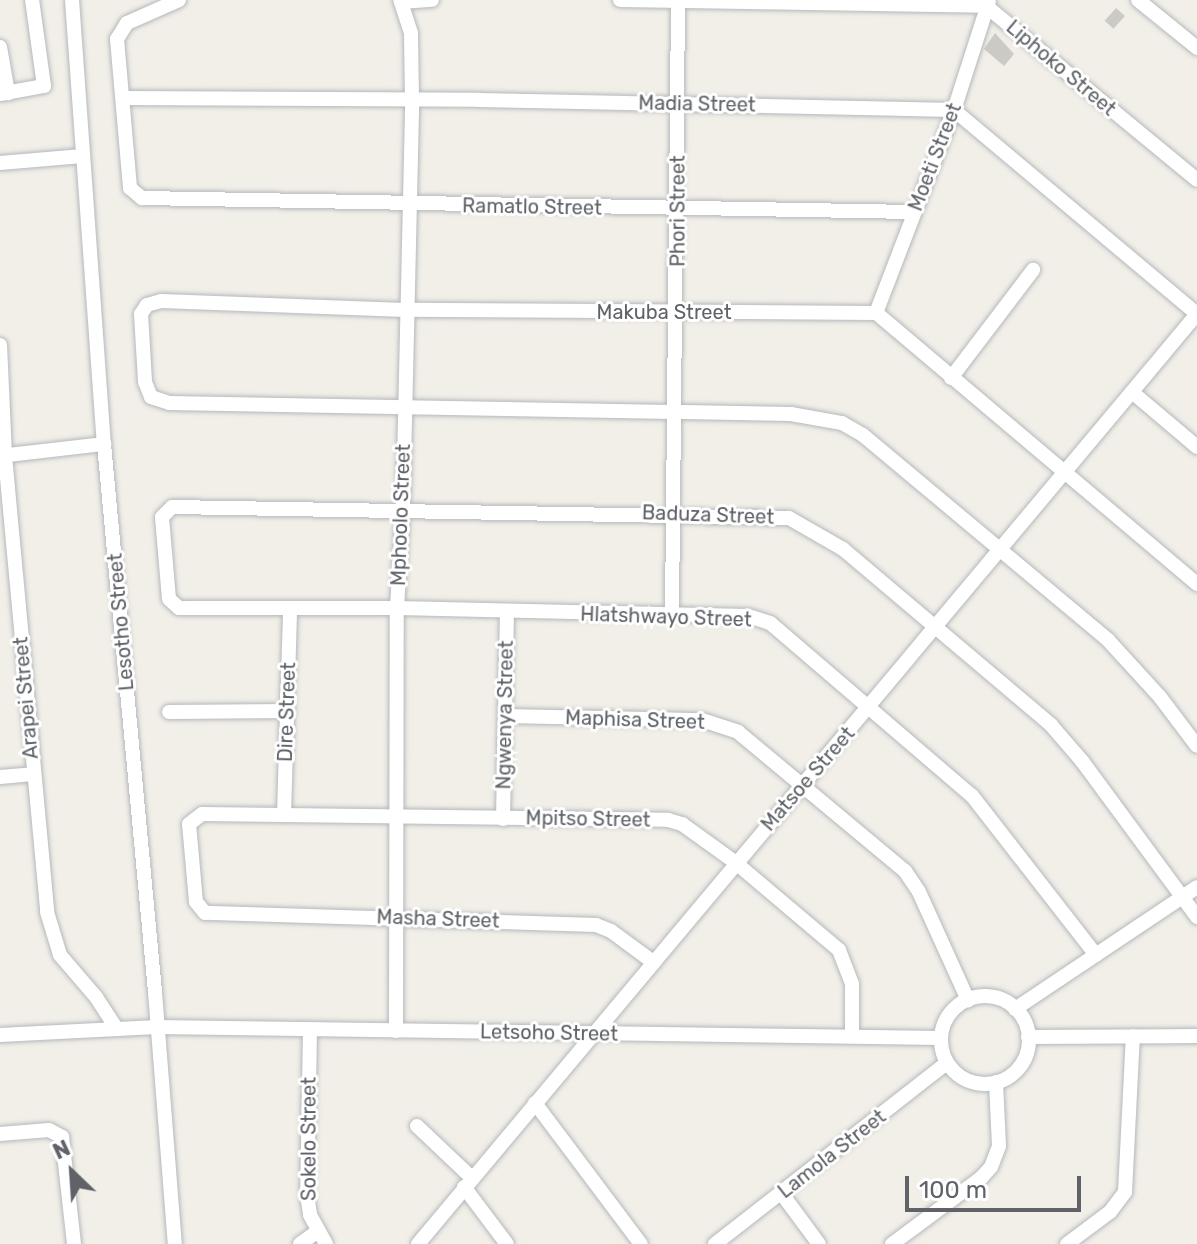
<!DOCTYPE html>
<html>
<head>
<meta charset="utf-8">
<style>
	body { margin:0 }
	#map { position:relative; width:1197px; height:1244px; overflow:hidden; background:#f1efe8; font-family:Rubik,sans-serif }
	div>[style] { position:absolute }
	.building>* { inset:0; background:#cccac5; transform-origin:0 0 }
	.roads { filter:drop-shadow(0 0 2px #b5b8bc) drop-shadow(0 0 2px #b5b8bc) }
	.minor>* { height:14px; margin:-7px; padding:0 7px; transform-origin:7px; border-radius:7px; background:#fff }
	.minor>.ring { margin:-7px; padding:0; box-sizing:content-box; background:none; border:14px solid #fff; border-radius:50% }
	span { translate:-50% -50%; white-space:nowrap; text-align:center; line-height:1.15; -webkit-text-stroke:6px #fff; paint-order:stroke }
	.street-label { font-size:20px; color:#5f6368 }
	.north { position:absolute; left:32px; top:1132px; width:80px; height:80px; -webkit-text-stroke:6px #fff; paint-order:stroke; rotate:335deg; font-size:22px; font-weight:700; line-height:32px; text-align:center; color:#5f6368 }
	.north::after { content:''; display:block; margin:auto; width:28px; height:36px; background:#5f6368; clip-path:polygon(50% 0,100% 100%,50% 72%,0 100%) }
	.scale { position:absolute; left:905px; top:1176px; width:176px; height:36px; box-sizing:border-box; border:4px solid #5f6368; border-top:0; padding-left:10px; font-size:24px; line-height:28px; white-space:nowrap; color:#5f6368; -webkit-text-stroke:6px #fff; paint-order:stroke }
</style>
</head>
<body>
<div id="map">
	<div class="building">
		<div style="left:1116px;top:8px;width:12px;height:17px;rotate:42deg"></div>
		<div style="clip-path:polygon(995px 33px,1014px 54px,1004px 66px,984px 49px)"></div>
	</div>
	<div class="roads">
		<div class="minor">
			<div style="left:72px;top:0;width:445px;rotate:85.9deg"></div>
			<div style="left:104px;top:444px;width:550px;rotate:84.68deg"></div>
			<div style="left:155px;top:992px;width:253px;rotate:85.5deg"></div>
			<div style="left:179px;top:0;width:57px;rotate:156.1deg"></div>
			<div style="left:127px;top:23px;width:19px;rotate:122deg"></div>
			<div style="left:117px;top:39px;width:150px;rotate:85deg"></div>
			<div style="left:130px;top:188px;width:16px;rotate:40deg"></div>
			<div style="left:142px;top:198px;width:772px;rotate:1.04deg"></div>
			<div style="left:620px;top:0;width:366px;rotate:0.9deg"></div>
			<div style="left:986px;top:6px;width:273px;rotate:39.5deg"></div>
			<div style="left:1138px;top:0;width:76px;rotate:39.1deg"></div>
			<div style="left:401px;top:2px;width:31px;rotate:-4deg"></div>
			<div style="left:0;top:47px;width:47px;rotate:80.1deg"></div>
			<div style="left:0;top:94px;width:45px;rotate:-10.3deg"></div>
			<div style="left:44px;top:86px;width:87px;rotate:-97.9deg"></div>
			<div style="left:123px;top:98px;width:356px;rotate:0.3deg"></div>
			<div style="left:479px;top:100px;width:475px;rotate:1.2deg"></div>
			<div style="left:954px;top:110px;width:317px;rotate:40deg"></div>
			<div style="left:0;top:163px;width:83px;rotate:-4.8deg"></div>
			<div style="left:876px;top:313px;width:217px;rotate:-69deg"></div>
			<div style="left:954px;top:110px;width:114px;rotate:-72.2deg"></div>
			<div style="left:0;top:345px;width:111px;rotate:87.4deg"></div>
			<div style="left:5px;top:456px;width:458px;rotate:84.7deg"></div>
			<div style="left:47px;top:912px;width:45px;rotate:73.2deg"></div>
			<div style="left:60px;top:955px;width:55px;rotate:49.4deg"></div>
			<div style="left:96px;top:997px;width:38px;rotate:57deg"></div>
			<div style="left:951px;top:378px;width:136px;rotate:-52.8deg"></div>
			<div style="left:1132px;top:392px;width:85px;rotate:40.2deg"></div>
			<div style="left:0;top:456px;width:105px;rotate:-6.6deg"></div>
			<div style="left:1197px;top:584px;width:420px;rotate:-139.8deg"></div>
			<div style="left:876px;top:313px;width:471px;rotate:-179.6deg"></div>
			<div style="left:405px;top:310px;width:244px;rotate:-177.9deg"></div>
			<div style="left:161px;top:301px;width:15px;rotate:164deg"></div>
			<div style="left:147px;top:305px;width:11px;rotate:124deg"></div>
			<div style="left:141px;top:314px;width:68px;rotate:86.6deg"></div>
			<div style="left:145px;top:382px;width:16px;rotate:68deg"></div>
			<div style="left:151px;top:397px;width:19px;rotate:18deg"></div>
			<div style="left:169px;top:403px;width:622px;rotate:1.01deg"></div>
			<div style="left:791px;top:414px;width:52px;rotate:10deg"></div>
			<div style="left:842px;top:423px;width:24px;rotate:30deg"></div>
			<div style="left:863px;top:435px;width:319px;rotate:39.9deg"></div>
			<div style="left:1108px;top:640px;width:77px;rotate:47.6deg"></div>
			<div style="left:1160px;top:697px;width:61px;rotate:52.9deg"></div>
			<div style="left:672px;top:615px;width:615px;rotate:-89.44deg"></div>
			<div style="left:169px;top:712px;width:119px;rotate:-0.5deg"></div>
			<div style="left:505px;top:716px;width:197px;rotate:1.2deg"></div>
			<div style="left:702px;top:720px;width:38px;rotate:18deg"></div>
			<div style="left:738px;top:732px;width:217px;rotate:39.8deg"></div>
			<div style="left:905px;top:871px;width:25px;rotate:56deg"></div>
			<div style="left:919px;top:892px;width:119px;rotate:65.6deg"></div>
			<div style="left:0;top:777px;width:33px;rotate:-5deg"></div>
			<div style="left:284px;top:815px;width:207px;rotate:-88.3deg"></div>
			<div style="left:503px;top:819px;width:208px;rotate:-88.9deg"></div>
			<div style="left:1096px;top:955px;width:202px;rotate:-127.9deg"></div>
			<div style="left:972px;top:796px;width:266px;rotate:-139.4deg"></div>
			<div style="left:770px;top:623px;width:23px;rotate:-162deg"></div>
			<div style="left:748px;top:616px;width:351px;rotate:-178.7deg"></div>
			<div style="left:397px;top:608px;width:218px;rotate:180deg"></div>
			<div style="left:179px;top:608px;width:13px;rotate:-138deg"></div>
			<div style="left:169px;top:599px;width:82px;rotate:-94.9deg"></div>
			<div style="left:162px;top:517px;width:14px;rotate:-45deg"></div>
			<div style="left:172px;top:507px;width:617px;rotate:1.02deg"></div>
			<div style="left:789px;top:518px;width:62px;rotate:29.9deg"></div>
			<div style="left:843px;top:549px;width:272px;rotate:40.2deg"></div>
			<div style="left:1051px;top:725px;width:48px;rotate:49.3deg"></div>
			<div style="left:1082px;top:761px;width:194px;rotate:53.6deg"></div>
			<div style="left:653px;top:962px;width:52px;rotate:-143.6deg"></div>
			<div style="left:611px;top:931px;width:16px;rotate:-158deg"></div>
			<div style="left:596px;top:925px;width:391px;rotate:-178.2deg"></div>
			<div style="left:205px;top:913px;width:14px;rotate:-129deg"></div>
			<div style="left:196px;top:902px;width:78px;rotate:-95.1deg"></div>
			<div style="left:189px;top:824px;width:16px;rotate:-38deg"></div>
			<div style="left:202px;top:814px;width:466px;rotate:0.7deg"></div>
			<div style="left:668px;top:820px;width:15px;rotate:16deg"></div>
			<div style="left:682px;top:824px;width:67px;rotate:35.8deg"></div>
			<div style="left:736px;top:863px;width:135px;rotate:40.2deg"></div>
			<div style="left:839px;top:950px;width:36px;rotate:69deg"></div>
			<div style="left:852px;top:984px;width:52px;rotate:90deg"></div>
			<div class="ring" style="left:941px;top:996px;width:74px;height:74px"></div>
			<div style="left:1015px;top:1009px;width:219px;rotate:-33.8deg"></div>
			<div style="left:310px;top:1030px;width:165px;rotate:91deg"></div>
			<div style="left:307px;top:1195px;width:20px;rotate:81deg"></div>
			<div style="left:310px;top:1215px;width:33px;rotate:61deg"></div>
			<div style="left:396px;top:1031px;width:423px;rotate:-89.9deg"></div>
			<div style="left:397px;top:608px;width:100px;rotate:-86.6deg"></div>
			<div style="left:403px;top:508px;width:409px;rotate:-88.7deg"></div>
			<div style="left:412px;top:99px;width:66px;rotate:-90.9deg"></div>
			<div style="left:411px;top:33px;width:35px;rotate:-108deg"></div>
			<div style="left:0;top:1035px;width:157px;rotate:-2.9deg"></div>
			<div style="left:157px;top:1027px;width:784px;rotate:0.8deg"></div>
			<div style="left:1028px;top:1037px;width:169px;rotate:-0.3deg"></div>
			<div style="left:535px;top:1103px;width:176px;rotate:53.1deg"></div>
			<div style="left:417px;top:1126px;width:76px;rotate:43.4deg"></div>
			<div style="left:0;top:1134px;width:49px;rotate:-4.7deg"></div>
			<div style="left:49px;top:1130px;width:15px;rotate:28deg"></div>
			<div style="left:62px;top:1137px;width:108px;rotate:83.6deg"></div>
			<div style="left:464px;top:1187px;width:71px;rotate:53deg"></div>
			<div style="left:782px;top:1194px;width:62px;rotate:53.5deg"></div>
			<div style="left:300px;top:1244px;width:22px;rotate:-36deg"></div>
			<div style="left:418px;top:1244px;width:1213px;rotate:-50.05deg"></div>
			<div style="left:715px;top:1244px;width:294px;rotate:-38deg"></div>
			<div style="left:892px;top:1244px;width:111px;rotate:-36.6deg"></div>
			<div style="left:981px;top:1178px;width:15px;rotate:-48deg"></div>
			<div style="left:991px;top:1167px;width:22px;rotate:-69deg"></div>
			<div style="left:999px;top:1146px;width:64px;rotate:-92.7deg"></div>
			<div style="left:1067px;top:1244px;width:54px;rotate:-36.7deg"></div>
			<div style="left:1110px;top:1212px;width:25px;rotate:-53deg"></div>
			<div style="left:1125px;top:1192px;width:156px;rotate:-87.1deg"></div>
		</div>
	</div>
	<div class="street-label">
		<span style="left:1061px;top:68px;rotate:40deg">Liphoko Street</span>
		<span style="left:697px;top:104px;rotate:1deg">Madia Street</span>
		<span style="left:935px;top:157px;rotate:-69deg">Moeti Street</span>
		<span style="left:532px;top:207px;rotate:1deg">Ramatlo Street</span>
		<span style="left:678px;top:211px;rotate:-90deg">Phori Street</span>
		<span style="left:664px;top:312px">Makuba Street</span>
		<span style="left:401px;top:515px;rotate:-88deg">Mphoolo Street</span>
		<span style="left:708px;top:515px;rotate:2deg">Baduza Street</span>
		<span style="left:666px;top:617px;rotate:2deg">Hlatshwayo Street</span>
		<span style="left:121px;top:622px;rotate:-95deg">Lesotho Street</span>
		<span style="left:26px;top:698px;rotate:-95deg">Arapei Street</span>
		<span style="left:287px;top:712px;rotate:-88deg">Dire Street</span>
		<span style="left:505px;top:715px;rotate:-89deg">Ngwenya Street</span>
		<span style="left:635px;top:720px;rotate:2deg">Maphisa Street</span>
		<span style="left:808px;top:779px;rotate:-49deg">Matsoe Street</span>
		<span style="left:588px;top:819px;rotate:1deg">Mpitso Street</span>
		<span style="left:438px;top:919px;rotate:2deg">Masha Street</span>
		<span style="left:549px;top:1033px;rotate:1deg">Letsoho Street</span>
		<span style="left:309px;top:1139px;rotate:-90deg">Sokelo Street</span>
		<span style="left:832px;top:1154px;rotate:-38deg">Lamola Street</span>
	</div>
	<div class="north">N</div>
	<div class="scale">100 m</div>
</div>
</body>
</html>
